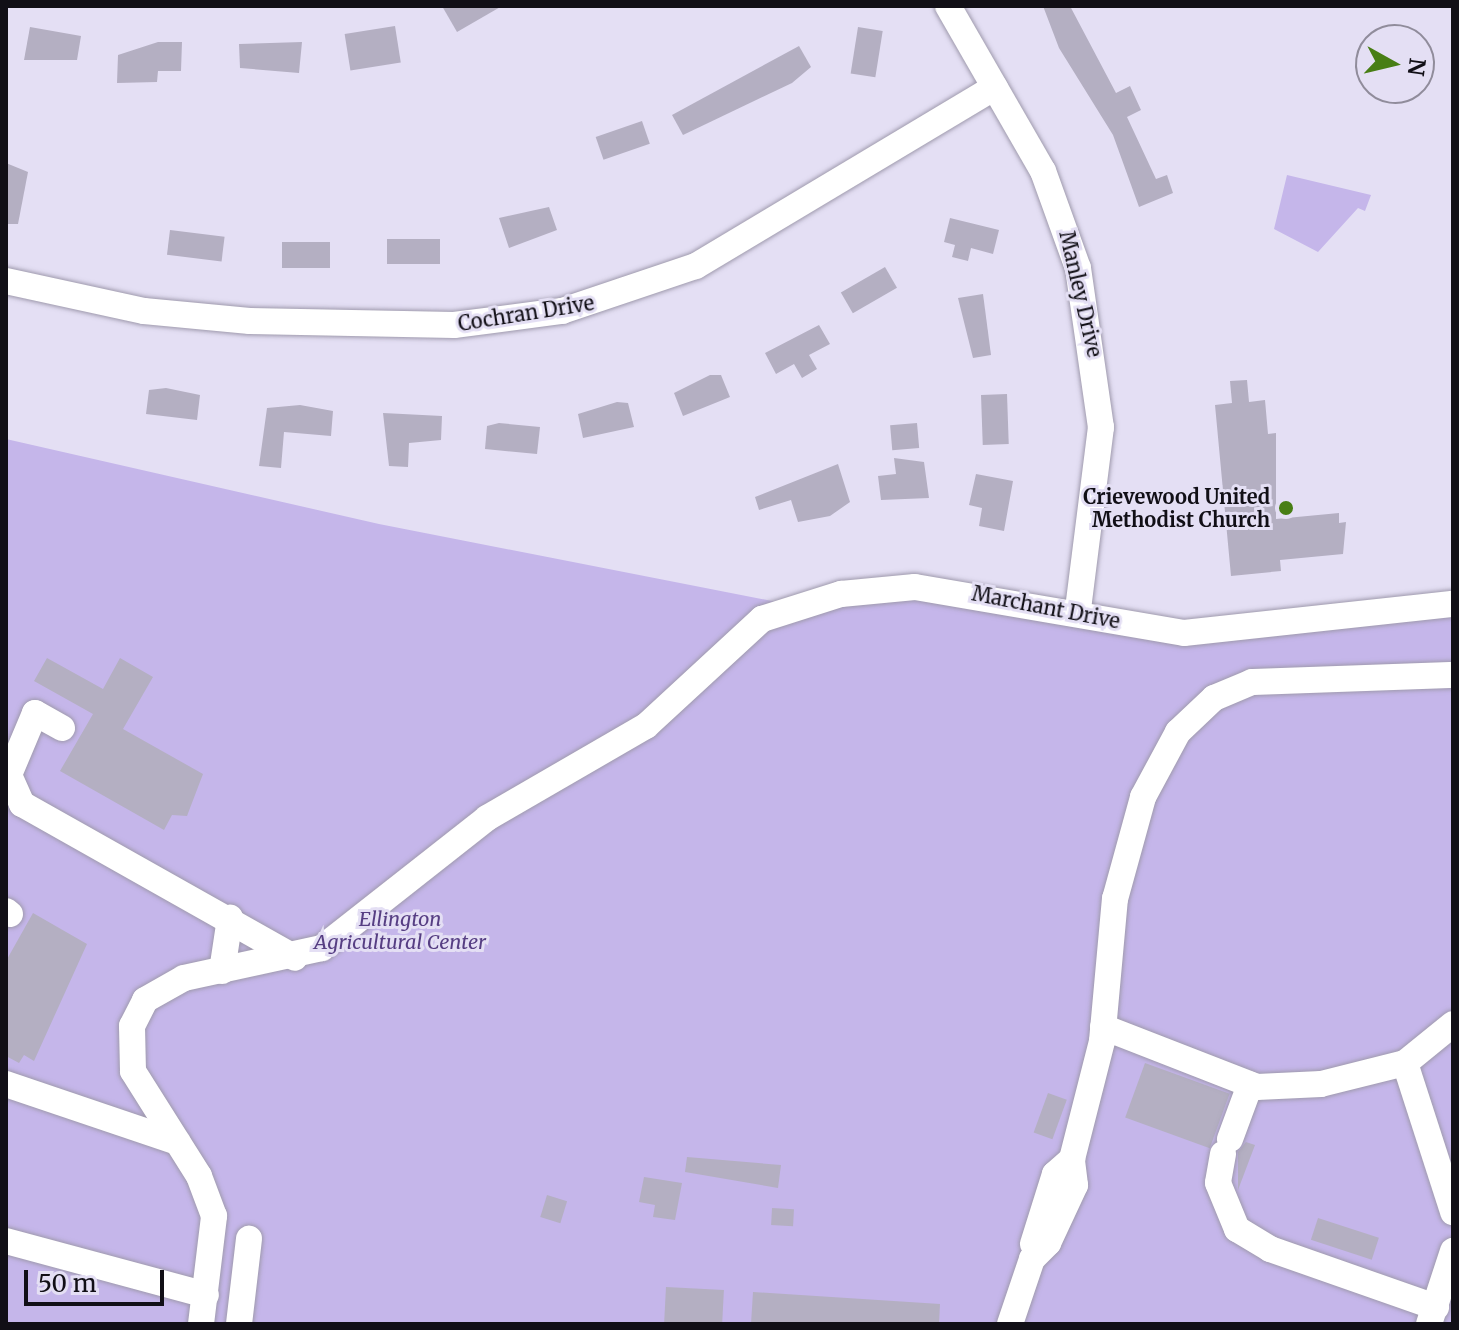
<!DOCTYPE html>
<html>
<head>
<meta charset="utf-8">
<style>
	body { margin:0 }
	#map { position:relative; width:1459px; height:1330px; overflow:hidden; background:#e4dff4; font-family:Merriweather,serif }
	div>[style] { position:absolute }
	.green>* { inset:0; background:#c5b6ea }
	.building>* { inset:0; background:#b4afc2; transform-origin:0 0 }
	.roads { filter:drop-shadow(0 0 2px #9f9aad) drop-shadow(0 0 2px #9f9aad) }
	.minor>* { height:26px; margin:-13px; padding:0 13px; transform-origin:13px; border-radius:13px; background:#fff }
	.dots>* { width:22px; height:22px; translate:-50% -50%; box-sizing:border-box; border:4px solid #e4dff4; border-radius:50% }
	span { translate:-50% -50%; white-space:nowrap; text-align:center; line-height:1.15; -webkit-text-stroke:6px #e4dff4; paint-order:stroke }
	.street-label { font-size:20px; color:#110f16 }
	.poi-label { font-size:20px; color:#110f16; font-weight:700 }
	.right { translate:-100% -50%; text-align:right }
	.park-label { font-size:20px; color:#563e83; font-style:italic }
	.frame { position:absolute; inset:0; border:8px solid #110f16; pointer-events:none }
	.north { position:absolute; left:1355px; top:24px; width:80px; height:80px; box-sizing:border-box; background:#e4dff4; border:2px solid #908c9b; border-radius:50%; rotate:98deg; font-size:22px; font-weight:700; line-height:32px; text-align:center; color:#110f16 }
	.north::after { content:''; display:block; margin:auto; width:28px; height:36px; background:#487e15; clip-path:polygon(50% 0,100% 100%,50% 72%,0 100%) }
	.scale { position:absolute; left:24px; top:1270px; width:140px; height:36px; box-sizing:border-box; border:4px solid #110f16; border-top:0; padding-left:10px; font-size:24px; line-height:28px; white-space:nowrap; color:#110f16; -webkit-text-stroke:6px #e4dff4; paint-order:stroke }
</style>
</head>
<body>
<div id="map">
	<div class="green">
		<div style="clip-path:polygon(1287px 175px,1371px 195px,1365px 211px,1358px 208px,1318px 252px,1274px 229px)"></div>
		<div style="clip-path:polygon(6px 439px,379px 524px,792px 605px,859px 592px,1132px 624px,1453px 604px,1453px 1324px,6px 1324px)"></div>
	</div>
	<div class="building">
		<div style="clip-path:polygon(442px 6px,502px 6px,457px 32px)"></div>
		<div style="clip-path:polygon(1043px 6px,1070px 6px,1116px 93px,1130px 86px,1141px 110px,1127px 117px,1156px 179px,1167px 175px,1173px 193px,1139px 207px,1113px 135px,1059px 48px)"></div>
		<div style="left:395px;top:26px;width:37px;height:51px;rotate:81deg"></div>
		<div style="clip-path:polygon(30px 27px,81px 36px,77px 60px,24px 60px)"></div>
		<div style="left:858px;top:27px;width:25px;height:47px;rotate:9deg"></div>
		<div style="clip-path:polygon(158px 42px,182px 42px,181px 71px,158px 71px,157px 82px,117px 83px,118px 55px)"></div>
		<div style="clip-path:polygon(302px 42px,299px 73px,240px 68px,239px 44px)"></div>
		<div style="clip-path:polygon(799px 46px,811px 67px,792px 83px,683px 135px,672px 115px)"></div>
		<div style="left:642px;top:121px;width:24px;height:49px;rotate:71deg"></div>
		<div style="clip-path:polygon(6px 163px,28px 172px,18px 224px,6px 224px)"></div>
		<div style="clip-path:polygon(549px 207px,557px 230px,509px 248px,499px 218px)"></div>
		<div style="clip-path:polygon(950px 218px,999px 230px,993px 254px,971px 248px,968px 261px,952px 257px,955px 245px,944px 242px)"></div>
		<div style="left:170px;top:230px;width:55px;height:25px;rotate:7deg"></div>
		<div style="left:387px;top:239px;width:53px;height:25px"></div>
		<div style="left:282px;top:242px;width:48px;height:26px"></div>
		<div style="left:885px;top:267px;width:24px;height:51px;rotate:60deg"></div>
		<div style="clip-path:polygon(983px 294px,991px 355px,973px 358px,958px 298px)"></div>
		<div style="clip-path:polygon(819px 325px,830px 344px,809px 355px,817px 369px,802px 378px,794px 364px,776px 374px,765px 353px)"></div>
		<div style="clip-path:polygon(710px 375px,721px 375px,730px 397px,683px 416px,674px 393px)"></div>
		<div style="clip-path:polygon(1247px 380px,1249px 402px,1265px 400px,1268px 434px,1276px 433px,1276px 519px,1339px 513px,1339px 523px,1346px 522px,1343px 554px,1280px 560px,1281px 571px,1231px 576px,1215px 405px,1232px 403px,1230px 381px)"></div>
		<div style="clip-path:polygon(166px 388px,200px 395px,197px 420px,146px 414px,149px 390px)"></div>
		<div style="left:1007px;top:394px;width:50px;height:26px;rotate:88deg"></div>
		<div style="clip-path:polygon(617px 402px,628px 403px,634px 427px,583px 438px,578px 414px)"></div>
		<div style="clip-path:polygon(300px 405px,333px 411px,331px 436px,284px 432px,281px 468px,259px 466px,267px 408px)"></div>
		<div style="clip-path:polygon(383px 413px,442px 416px,441px 440px,409px 443px,408px 467px,389px 466px)"></div>
		<div style="clip-path:polygon(499px 423px,540px 427px,537px 454px,485px 449px,487px 426px)"></div>
		<div style="left:917px;top:423px;width:25px;height:27px;rotate:85deg"></div>
		<div style="clip-path:polygon(894px 458px,924px 462px,929px 498px,881px 500px,878px 476px,896px 474px)"></div>
		<div style="clip-path:polygon(838px 464px,850px 502px,830px 516px,798px 522px,791px 500px,759px 510px,755px 497px)"></div>
		<div style="clip-path:polygon(976px 474px,1013px 481px,1004px 531px,979px 526px,982px 508px,969px 505px)"></div>
		<div style="clip-path:polygon(47px 658px,103px 689px,120px 658px,153px 677px,123px 729px,203px 774px,187px 816px,172px 815px,164px 830px,60px 771px,93px 714px,34px 681px)"></div>
		<div style="clip-path:polygon(33px 913px,87px 944px,34px 1061px,24px 1055px,19px 1063px,6px 1056px,6px 961px)"></div>
		<div style="left:1145px;top:1063px;width:90px;height:58px;rotate:20deg"></div>
		<div style="left:1048px;top:1093px;width:20px;height:42px;rotate:20deg"></div>
		<div style="clip-path:polygon(1246px 1142px,1255px 1145px,1238px 1190px,1238px 1152px)"></div>
		<div style="clip-path:polygon(687px 1157px,781px 1165px,778px 1188px,685px 1172px)"></div>
		<div style="clip-path:polygon(644px 1177px,682px 1183px,675px 1220px,653px 1217px,655px 1205px,639px 1202px)"></div>
		<div style="left:547px;top:1195px;width:21px;height:23px;rotate:17deg"></div>
		<div style="left:772px;top:1208px;width:22px;height:17px;rotate:3deg"></div>
		<div style="left:1318px;top:1218px;width:64px;height:23px;rotate:18deg"></div>
		<div style="left:666px;top:1287px;width:58px;height:37px;rotate:3deg"></div>
		<div style="clip-path:polygon(753px 1292px,940px 1304px,939px 1324px,751px 1324px)"></div>
	</div>
	<div class="roads">
		<div class="minor">
			<div style="left:948px;top:6px;width:190px;rotate:60.1deg"></div>
			<div style="left:1043px;top:171px;width:103px;rotate:70.2deg"></div>
			<div style="left:1078px;top:268px;width:161px;rotate:81.8deg"></div>
			<div style="left:1101px;top:427px;width:184px;rotate:97.2deg"></div>
			<div style="left:6px;top:281px;width:141px;rotate:12.3deg"></div>
			<div style="left:144px;top:311px;width:106px;rotate:5.4deg"></div>
			<div style="left:250px;top:321px;width:204px;rotate:1.1deg"></div>
			<div style="left:454px;top:325px;width:109px;rotate:-7.4deg"></div>
			<div style="left:562px;top:311px;width:141px;rotate:-18.6deg"></div>
			<div style="left:696px;top:266px;width:348px;rotate:-30.9deg"></div>
			<div style="left:62px;top:728px;width:31px;rotate:-151deg"></div>
			<div style="left:35px;top:713px;width:67px;rotate:112.8deg"></div>
			<div style="left:9px;top:775px;width:32px;rotate:66deg"></div>
			<div style="left:22px;top:804px;width:313px;rotate:29.4deg"></div>
			<div style="left:6px;top:911px;width:5px;rotate:37deg"></div>
			<div style="left:222px;top:971px;width:54px;rotate:-81.4deg"></div>
			<div style="left:1453px;top:1024px;width:62px;rotate:140.9deg"></div>
			<div style="left:1405px;top:1063px;width:157px;rotate:72.1deg"></div>
			<div style="left:1103px;top:1027px;width:165px;rotate:21.3deg"></div>
			<div style="left:1257px;top:1087px;width:64px;rotate:-2.7deg"></div>
			<div style="left:1321px;top:1084px;width:87px;rotate:-14deg"></div>
			<div style="left:6px;top:1084px;width:181px;rotate:18.7deg"></div>
			<div style="left:1230px;top:1139px;width:58px;rotate:-69.7deg"></div>
			<div style="left:1223px;top:1154px;width:29px;rotate:100deg"></div>
			<div style="left:1218px;top:1183px;width:50px;rotate:67.6deg"></div>
			<div style="left:1237px;top:1229px;width:39px;rotate:31deg"></div>
			<div style="left:1270px;top:1249px;width:176px;rotate:19.3deg"></div>
			<div style="left:6px;top:1241px;width:207px;rotate:15.1deg"></div>
			<div style="left:1033px;top:1244px;width:73px;rotate:-72.6deg"></div>
			<div style="left:1055px;top:1174px;width:23px;rotate:-41deg"></div>
			<div style="left:201px;top:1324px;width:109px;rotate:-83.1deg"></div>
			<div style="left:214px;top:1216px;width:43px;rotate:-110.6deg"></div>
			<div style="left:199px;top:1176px;width:124px;rotate:-122.2deg"></div>
			<div style="left:133px;top:1071px;width:45px;rotate:-91.3deg"></div>
			<div style="left:132px;top:1026px;width:29px;rotate:-63deg"></div>
			<div style="left:145px;top:1000px;width:45px;rotate:-29.4deg"></div>
			<div style="left:184px;top:978px;width:141px;rotate:-12.3deg"></div>
			<div style="left:322px;top:948px;width:210px;rotate:-38.2deg"></div>
			<div style="left:487px;top:818px;width:184px;rotate:-30.1deg"></div>
			<div style="left:646px;top:726px;width:158px;rotate:-42.7deg"></div>
			<div style="left:762px;top:619px;width:83px;rotate:-17.6deg"></div>
			<div style="left:841px;top:594px;width:74px;rotate:-5.4deg"></div>
			<div style="left:915px;top:587px;width:273px;rotate:9.7deg"></div>
			<div style="left:1184px;top:633px;width:271px;rotate:-6.2deg"></div>
			<div style="left:239px;top:1324px;width:86px;rotate:-83.3deg"></div>
			<div style="left:1010px;top:1324px;width:69px;rotate:-71.3deg"></div>
			<div style="left:1032px;top:1259px;width:23px;rotate:-45deg"></div>
			<div style="left:1048px;top:1243px;width:64px;rotate:-65deg"></div>
			<div style="left:1075px;top:1185px;width:26px;rotate:-97deg"></div>
			<div style="left:1072px;top:1159px;width:122px;rotate:-75.7deg"></div>
			<div style="left:1102px;top:1041px;width:143px;rotate:-84.8deg"></div>
			<div style="left:1115px;top:899px;width:106px;rotate:-74.6deg"></div>
			<div style="left:1143px;top:797px;width:74px;rotate:-61.7deg"></div>
			<div style="left:1178px;top:732px;width:50px;rotate:-43.4deg"></div>
			<div style="left:1214px;top:698px;width:41px;rotate:-22.8deg"></div>
			<div style="left:1252px;top:682px;width:199px;rotate:-2deg"></div>
			<div style="left:1429px;top:1324px;width:77px;rotate:-71.8deg"></div>
		</div>
	</div>
	<div class="dots">
		<div style="left:1286px;top:508px;background:#487e15"></div>
	</div>
	<div class="street-label">
		<span style="left:1081px;top:294px;rotate:77deg">Manley Drive</span>
		<span style="left:526px;top:313px;rotate:-9deg">Cochran Drive</span>
		<span style="left:1046px;top:607px;rotate:11deg">Marchant Drive</span>
	</div>
	<div class="poi-label">
		<span class="right" style="left:1270px;top:508px">Crievewood United<br>Methodist Church</span>
	</div>
	<div class="park-label">
		<span style="left:400px;top:930px">Ellington<br>Agricultural Center</span>
	</div>
	<div class="frame"></div>
	<div class="north">N</div>
	<div class="scale">50 m</div>
</div>
</body>
</html>
